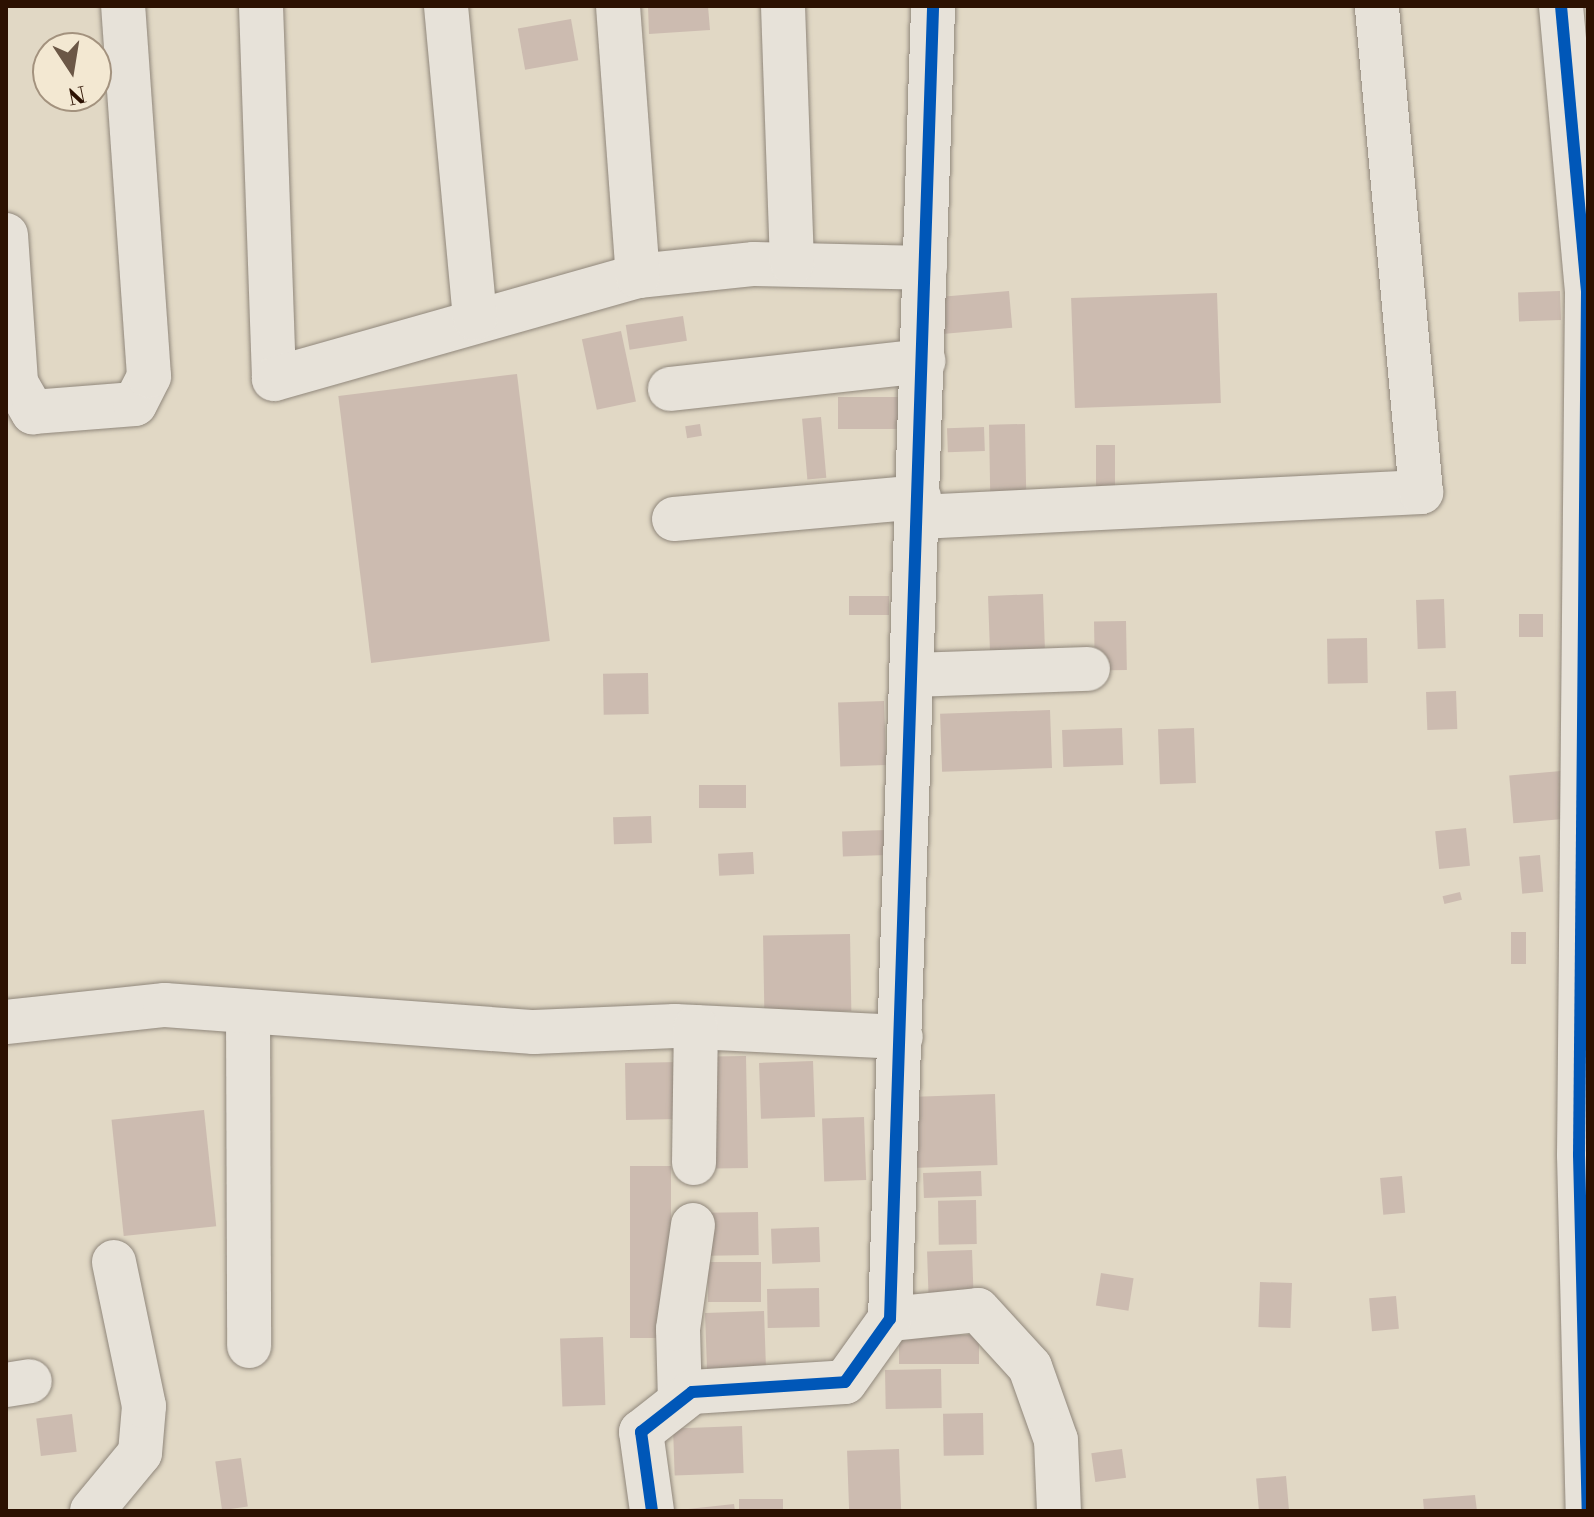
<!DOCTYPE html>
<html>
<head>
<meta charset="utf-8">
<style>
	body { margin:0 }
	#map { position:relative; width:1594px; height:1517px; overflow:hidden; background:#e1d8c5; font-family:"Libre Bodoni",serif }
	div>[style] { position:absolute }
	.building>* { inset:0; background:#ccbbb0; transform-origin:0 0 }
	.roads { filter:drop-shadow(0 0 2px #90877b) drop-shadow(0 0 2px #90877b) }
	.minor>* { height:44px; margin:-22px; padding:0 22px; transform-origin:22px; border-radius:22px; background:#e7e2d9 }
	.cycleway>* { height:12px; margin:-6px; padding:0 6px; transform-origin:6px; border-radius:6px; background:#0057b8 }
	span { translate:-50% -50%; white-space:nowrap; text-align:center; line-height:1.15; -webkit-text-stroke:6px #f3e8d2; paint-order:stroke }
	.frame { position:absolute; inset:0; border:8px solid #2c1101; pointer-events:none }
	.north { position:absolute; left:32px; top:32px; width:80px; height:80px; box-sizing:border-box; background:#f3e8d2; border:2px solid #a3927e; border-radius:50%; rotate:168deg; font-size:22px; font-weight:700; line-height:32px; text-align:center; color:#2c1101 }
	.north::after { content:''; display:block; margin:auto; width:28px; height:36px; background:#6b5746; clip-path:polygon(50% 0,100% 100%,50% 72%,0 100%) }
</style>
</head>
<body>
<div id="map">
	<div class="building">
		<div style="clip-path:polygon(648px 6px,708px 6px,710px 30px,649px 34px)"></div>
		<div style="left:571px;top:19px;width:42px;height:54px;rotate:80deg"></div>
		<div style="left:1009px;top:291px;width:37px;height:70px;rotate:85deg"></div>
		<div style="left:1560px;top:291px;width:29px;height:42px;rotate:88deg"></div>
		<div style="left:1217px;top:293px;width:110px;height:146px;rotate:88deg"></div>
		<div style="left:683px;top:316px;width:25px;height:58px;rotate:81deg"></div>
		<div style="left:621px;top:331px;width:72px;height:40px;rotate:78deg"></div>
		<div style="left:517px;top:374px;width:269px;height:180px;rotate:83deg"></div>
		<div style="left:899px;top:397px;width:32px;height:61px;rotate:90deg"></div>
		<div style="left:821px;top:417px;width:61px;height:19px;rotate:85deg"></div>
		<div style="left:700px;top:424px;width:12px;height:15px;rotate:81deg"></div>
		<div style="left:1025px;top:424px;width:79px;height:36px;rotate:89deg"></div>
		<div style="left:984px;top:427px;width:24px;height:37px;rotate:88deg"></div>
		<div style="left:1096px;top:445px;width:19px;height:47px"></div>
		<div style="left:1043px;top:594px;width:68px;height:55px;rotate:88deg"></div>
		<div style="left:889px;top:596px;width:19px;height:40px;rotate:90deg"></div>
		<div style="left:1444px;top:599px;width:49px;height:28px;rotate:88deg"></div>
		<div style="left:1519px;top:614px;width:24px;height:23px"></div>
		<div style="left:1126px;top:621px;width:49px;height:32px;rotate:89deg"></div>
		<div style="left:1367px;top:638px;width:45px;height:40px;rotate:89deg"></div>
		<div style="left:648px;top:673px;width:41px;height:45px;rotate:89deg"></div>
		<div style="left:1456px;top:691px;width:38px;height:30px;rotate:88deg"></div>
		<div style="left:884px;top:701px;width:64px;height:46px;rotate:88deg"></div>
		<div style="left:1050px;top:710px;width:58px;height:110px;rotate:88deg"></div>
		<div style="left:1122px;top:728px;width:37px;height:60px;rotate:88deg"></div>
		<div style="left:1194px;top:728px;width:55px;height:36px;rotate:88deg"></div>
		<div style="left:1561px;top:771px;width:48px;height:52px;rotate:85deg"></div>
		<div style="left:746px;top:785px;width:23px;height:47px;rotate:90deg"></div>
		<div style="left:651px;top:816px;width:27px;height:38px;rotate:88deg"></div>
		<div style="left:1466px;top:828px;width:38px;height:31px;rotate:84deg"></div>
		<div style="left:886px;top:830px;width:25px;height:44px;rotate:88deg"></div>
		<div style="left:753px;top:852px;width:22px;height:35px;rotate:87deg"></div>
		<div style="left:1540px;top:855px;width:37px;height:21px;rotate:85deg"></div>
		<div style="left:1460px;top:892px;width:8px;height:18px;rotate:76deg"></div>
		<div style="left:1511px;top:932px;width:15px;height:32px"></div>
		<div style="left:850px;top:934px;width:77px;height:87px;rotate:89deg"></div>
		<div style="left:746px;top:1056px;width:112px;height:32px;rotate:89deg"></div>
		<div style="left:813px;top:1061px;width:56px;height:54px;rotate:88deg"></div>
		<div style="left:680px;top:1062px;width:57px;height:55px;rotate:89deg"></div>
		<div style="left:995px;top:1094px;width:71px;height:86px;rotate:88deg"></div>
		<div style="left:204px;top:1110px;width:117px;height:93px;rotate:84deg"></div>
		<div style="left:864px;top:1117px;width:63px;height:42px;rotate:88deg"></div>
		<div style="left:630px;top:1166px;width:41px;height:172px"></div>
		<div style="left:981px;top:1171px;width:25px;height:58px;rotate:88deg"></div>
		<div style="left:1402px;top:1176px;width:37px;height:22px;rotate:85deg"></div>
		<div style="left:976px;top:1200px;width:44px;height:38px;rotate:89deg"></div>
		<div style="left:758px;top:1212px;width:43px;height:50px;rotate:89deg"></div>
		<div style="left:819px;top:1227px;width:35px;height:48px;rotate:88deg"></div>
		<div style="left:972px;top:1250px;width:50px;height:45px;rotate:88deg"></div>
		<div style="left:761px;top:1262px;width:40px;height:53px;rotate:90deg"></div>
		<div style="left:1101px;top:1273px;width:33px;height:33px;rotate:9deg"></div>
		<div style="left:1260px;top:1282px;width:32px;height:45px;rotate:2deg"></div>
		<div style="left:819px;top:1288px;width:39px;height:52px;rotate:89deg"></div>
		<div style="left:1396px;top:1296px;width:33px;height:27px;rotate:85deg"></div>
		<div style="left:764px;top:1311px;width:58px;height:59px;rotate:88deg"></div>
		<div style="left:979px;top:1335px;width:29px;height:80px;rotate:90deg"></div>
		<div style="left:603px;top:1337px;width:68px;height:43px;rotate:88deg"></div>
		<div style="left:941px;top:1369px;width:39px;height:56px;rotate:89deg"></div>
		<div style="left:983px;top:1413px;width:42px;height:40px;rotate:89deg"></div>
		<div style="left:72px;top:1414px;width:38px;height:36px;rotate:83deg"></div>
		<div style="left:742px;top:1426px;width:47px;height:69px;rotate:88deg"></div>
		<div style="left:899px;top:1449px;width:62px;height:52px;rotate:88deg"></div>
		<div style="left:1122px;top:1449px;width:29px;height:31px;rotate:82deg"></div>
		<div style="left:241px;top:1458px;width:49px;height:26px;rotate:82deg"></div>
		<div style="left:1286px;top:1476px;width:35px;height:30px;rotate:85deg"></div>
		<div style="clip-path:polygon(1475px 1495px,1477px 1511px,1424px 1511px,1423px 1499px)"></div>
		<div style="left:783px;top:1499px;width:12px;height:44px;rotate:90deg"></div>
		<div style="clip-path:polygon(734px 1504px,735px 1511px,688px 1511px,688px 1509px)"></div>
	</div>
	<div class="roads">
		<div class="minor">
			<div style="left:261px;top:6px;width:373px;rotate:88deg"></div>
			<div style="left:274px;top:379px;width:378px;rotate:-15.8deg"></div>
			<div style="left:638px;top:276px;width:117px;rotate:-5.9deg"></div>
			<div style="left:754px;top:264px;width:171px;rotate:1.3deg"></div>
			<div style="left:446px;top:6px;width:314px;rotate:84.7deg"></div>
			<div style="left:618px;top:6px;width:271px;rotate:85.8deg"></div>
			<div style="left:783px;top:6px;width:257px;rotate:88deg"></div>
			<div style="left:1561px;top:6px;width:286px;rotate:84.8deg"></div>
			<div style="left:1587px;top:291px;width:864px;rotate:90.53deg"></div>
			<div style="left:1579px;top:1155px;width:356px;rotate:88.6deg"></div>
			<div style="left:6px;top:235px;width:148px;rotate:86.1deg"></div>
			<div style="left:16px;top:383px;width:34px;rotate:60deg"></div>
			<div style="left:33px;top:412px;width:102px;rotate:-4.5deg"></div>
			<div style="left:135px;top:404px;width:31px;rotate:-63deg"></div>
			<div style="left:149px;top:376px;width:371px;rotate:-94deg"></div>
			<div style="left:670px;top:389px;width:255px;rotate:-6.3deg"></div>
			<div style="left:919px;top:517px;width:503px;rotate:-2.85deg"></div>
			<div style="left:1421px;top:492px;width:488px;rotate:-95.2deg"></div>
			<div style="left:674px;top:519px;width:246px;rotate:-5.1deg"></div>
			<div style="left:913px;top:675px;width:175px;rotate:-2deg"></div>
			<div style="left:248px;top:1013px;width:333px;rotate:89.8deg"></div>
			<div style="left:6px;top:1022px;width:160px;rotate:-6.1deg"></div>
			<div style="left:165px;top:1005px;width:370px;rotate:4.2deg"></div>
			<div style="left:534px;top:1032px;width:141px;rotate:-2.4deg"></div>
			<div style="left:675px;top:1026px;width:226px;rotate:2.8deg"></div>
			<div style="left:694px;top:1163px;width:136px;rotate:-89.2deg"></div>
			<div style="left:890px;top:1319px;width:88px;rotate:-5.8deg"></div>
			<div style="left:978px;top:1310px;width:77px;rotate:47.6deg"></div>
			<div style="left:1030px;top:1367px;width:77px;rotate:70.4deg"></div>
			<div style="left:1056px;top:1440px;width:71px;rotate:87.6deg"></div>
			<div style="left:6px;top:1385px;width:24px;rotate:-9deg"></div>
			<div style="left:680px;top:1401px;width:72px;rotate:-91.6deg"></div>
			<div style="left:678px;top:1329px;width:105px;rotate:-81.8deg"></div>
			<div style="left:92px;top:1511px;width:75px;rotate:-50.4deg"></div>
			<div style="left:140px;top:1453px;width:47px;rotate:-85.1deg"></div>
			<div style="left:144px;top:1406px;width:147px;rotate:-101.8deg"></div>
			<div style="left:652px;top:1511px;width:80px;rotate:-97.9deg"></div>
			<div style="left:641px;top:1432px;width:65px;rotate:-38.1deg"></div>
			<div style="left:692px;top:1392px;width:153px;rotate:-3.7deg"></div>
			<div style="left:845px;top:1382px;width:77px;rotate:-54.5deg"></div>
			<div style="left:890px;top:1319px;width:1314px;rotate:-88.12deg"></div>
		</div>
	</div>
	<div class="cycleway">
		<div style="left:1561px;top:6px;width:286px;rotate:84.8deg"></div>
		<div style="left:1587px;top:291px;width:864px;rotate:90.53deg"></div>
		<div style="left:1579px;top:1155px;width:356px;rotate:88.6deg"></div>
		<div style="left:652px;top:1511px;width:80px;rotate:-97.9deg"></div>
		<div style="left:641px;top:1432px;width:65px;rotate:-38.1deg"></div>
		<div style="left:692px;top:1392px;width:153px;rotate:-3.7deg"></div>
		<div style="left:845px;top:1382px;width:77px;rotate:-54.5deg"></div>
		<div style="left:890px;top:1319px;width:1314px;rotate:-88.12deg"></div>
	</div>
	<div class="frame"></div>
	<div class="north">N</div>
</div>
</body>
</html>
